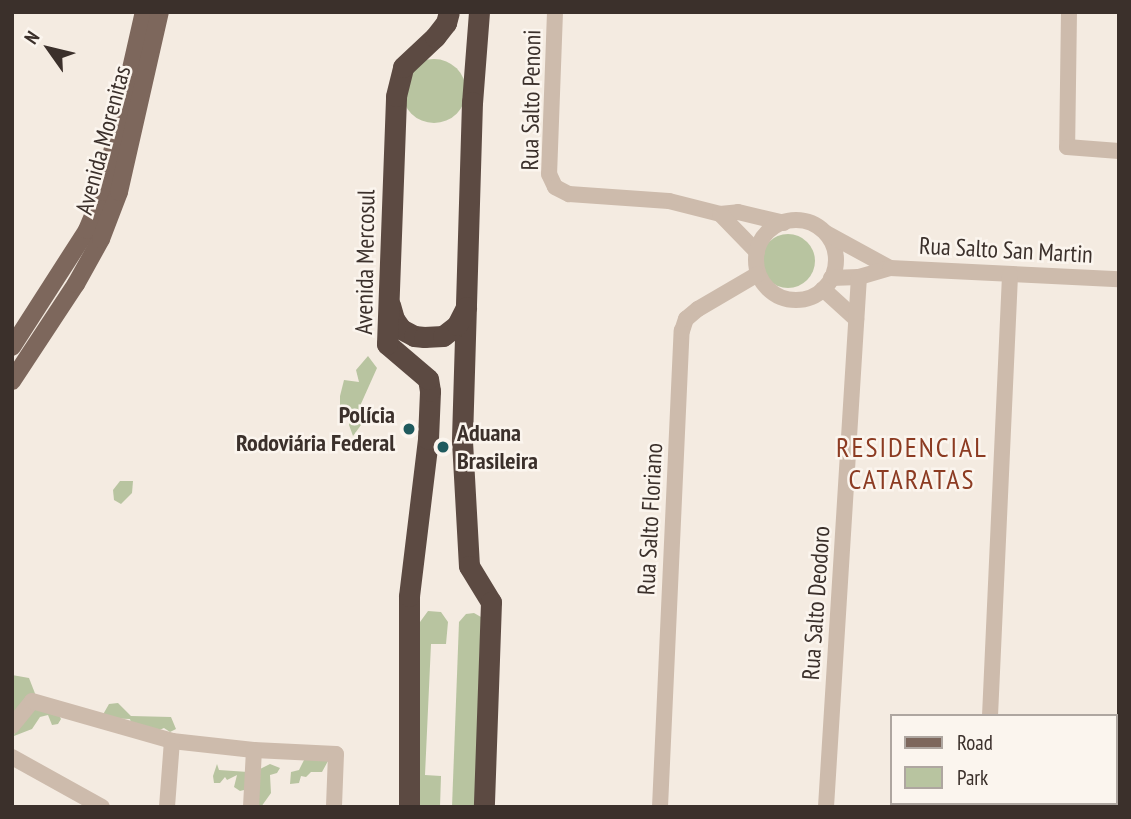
<!DOCTYPE html>
<html>
<head>
<meta charset="utf-8">
<style>
	body { margin:0 }
	#map { position:relative; width:1131px; height:819px; overflow:hidden; background:#f4ebe1; font-family:"PT Sans Narrow",sans-serif }
	div>[style] { position:absolute }
	.green>* { inset:0; background:#b8c4a0 }
	.round { border-radius:50% }
	.minor>* { height:16px; margin:-8px; padding:0 8px; transform-origin:8px; border-radius:8px; background:#cdbbac }
	.minor>.ring { margin:-8px; padding:0; box-sizing:content-box; background:none; border:16px solid #cdbbac; border-radius:50% }
	.major>* { height:18px; margin:-9px; padding:0 9px; transform-origin:9px; border-radius:9px; background:#7d675c }
	.highway>* { height:21px; margin:-10.5px; padding:0 10.5px; transform-origin:10.5px; border-radius:10.5px; background:#5c4a42 }
	.dots>* { width:19px; height:19px; translate:-50% -50%; box-sizing:border-box; border:4px solid #fbf5ee; border-radius:50% }
	span { translate:-50% -50%; white-space:nowrap; text-align:center; line-height:1.15; -webkit-text-stroke:5px #fbf5ee; paint-order:stroke }
	.street-label { font-size:24px; color:#3b302b }
	.poi-label { font-size:24px; color:#3b302b; font-weight:700 }
	.right { translate:-100% -50%; text-align:right }
	.left { translate:0 -50%; text-align:left }
	.quarter-label { font-size:28px; color:#8c3b22; letter-spacing:2px }
	.frame { position:absolute; inset:0; border:14px solid #3b302b; pointer-events:none }
	.legend { position:absolute; left:890px; top:714px; width:228px; height:91px; box-sizing:border-box; background:#fbf5ee; border:2px solid #aea6a0; margin:0; padding:9px 12px; list-style:none; font-size:21px; color:#3b302b }
	.legend li { display:flex; align-items:center; gap:14px; height:35px }
	.legend b { width:35px; border:2px solid #aea6a0 }
	.north { position:absolute; left:14px; top:14px; width:70px; height:70px; -webkit-text-stroke:5px #fbf5ee; paint-order:stroke; rotate:304deg; font-size:19px; font-weight:700; line-height:28px; text-align:center; color:#3b302b }
	.north::after { content:''; display:block; margin:auto; width:24px; height:32px; background:#3b302b; clip-path:polygon(50% 0,100% 100%,50% 72%,0 100%) }
</style>
</head>
<body>
<div id="map">
	<div class="green">
		<div class="round" style="left:402px;top:59px;width:64px;height:64px"></div>
		<div class="round" style="left:761px;top:234px;width:54px;height:54px"></div>
		<div style="clip-path:polygon(368px 356px,377px 368px,360px 406px,361px 425px,353px 436px,349px 425px,351px 413px,340px 411px,340px 396px,344px 380px,359px 382px,356px 370px)"></div>
		<div style="clip-path:polygon(120px 481px,133px 481px,132px 493px,121px 504px,114px 500px,113px 490px)"></div>
		<div style="clip-path:polygon(428px 611px,441px 612px,448px 622px,446px 644px,431px 644px,425px 775px,441px 776px,440px 807px,412px 807px,420px 622px)"></div>
		<div style="clip-path:polygon(474px 613px,481px 617px,475px 807px,452px 807px,459px 622px,466px 614px)"></div>
		<div style="clip-path:polygon(12px 675px,29px 678px,36px 696px,12px 716px)"></div>
		<div style="clip-path:polygon(118px 703px,131px 716px,171px 717px,176px 729px,170px 732px,164px 728px,157px 731px,131px 723px,130px 719px,101px 718px,109px 704px)"></div>
		<div style="clip-path:polygon(40px 707px,56px 710px,61px 719px,58px 724px,52px 725px,48px 715px,40px 717px,32px 729px,14px 736px,16px 722px,25px 713px)"></div>
		<div style="clip-path:polygon(307px 754px,328px 761px,322px 772px,311px 772px,306px 777px,301px 776px,299px 783px,290px 784px,291px 772px,299px 770px)"></div>
		<div style="clip-path:polygon(217px 764px,219px 770px,248px 772px,248px 789px,240px 791px,234px 787px,237px 775px,227px 780px,225px 777px,220px 783px,214px 783px,213px 776px)"></div>
		<div style="clip-path:polygon(270px 764px,280px 768px,277px 773px,270px 775px,271px 793px,261px 807px,256px 807px,256px 792px,260px 786px,256px 782px,256px 771px)"></div>
	</div>
	<div class="minor">
		<div style="left:555px;top:12px;width:162px;rotate:92.1deg"></div>
		<div style="left:549px;top:174px;width:14px;rotate:65deg"></div>
		<div style="left:555px;top:187px;width:16px;rotate:27deg"></div>
		<div style="left:569px;top:194px;width:100px;rotate:4deg"></div>
		<div style="left:669px;top:201px;width:53px;rotate:14.3deg"></div>
		<div style="left:720px;top:214px;width:18px;rotate:-6deg"></div>
		<div style="left:738px;top:212px;width:47px;rotate:13.4deg"></div>
		<div style="left:1069px;top:12px;width:135px;rotate:90.8deg"></div>
		<div style="left:1067px;top:147px;width:52px;rotate:4.4deg"></div>
		<div style="left:720px;top:214px;width:53px;rotate:45.8deg"></div>
		<div class="ring" style="left:756px;top:220px;width:64px;height:64px"></div>
		<div style="left:826px;top:233px;width:73px;rotate:28.7deg"></div>
		<div style="left:831px;top:278px;width:28px;rotate:-2deg"></div>
		<div style="left:859px;top:277px;width:32px;rotate:-16deg"></div>
		<div style="left:890px;top:268px;width:229px;rotate:2.8deg"></div>
		<div style="left:823px;top:289px;width:45px;rotate:42.3deg"></div>
		<div style="left:990px;top:716px;width:442px;rotate:-87.4deg"></div>
		<div style="left:12px;top:726px;width:32px;rotate:-51deg"></div>
		<div style="left:32px;top:701px;width:146px;rotate:15.9deg"></div>
		<div style="left:172px;top:741px;width:82px;rotate:6.3deg"></div>
		<div style="left:254px;top:750px;width:82px;rotate:2.8deg"></div>
		<div style="left:336px;top:754px;width:53px;rotate:92.2deg"></div>
		<div style="left:12px;top:757px;width:103px;rotate:29.1deg"></div>
		<div style="left:167px;top:807px;width:66px;rotate:-85.7deg"></div>
		<div style="left:251px;top:807px;width:57px;rotate:-87deg"></div>
		<div style="left:660px;top:807px;width:477px;rotate:-87.4deg"></div>
		<div style="left:682px;top:331px;width:13px;rotate:-72deg"></div>
		<div style="left:686px;top:319px;width:16px;rotate:-40deg"></div>
		<div style="left:698px;top:309px;width:69px;rotate:-30.3deg"></div>
		<div style="left:826px;top:807px;width:531px;rotate:-86.44deg"></div>
		<div style="left:986px;top:807px;width:4px;rotate:-90deg"></div>
	</div>
	<div class="major">
		<div style="left:12px;top:347px;width:139px;rotate:-57.3deg"></div>
		<div style="left:87px;top:230px;width:41px;rotate:-67.2deg"></div>
		<div style="left:103px;top:192px;width:185px;rotate:-77.2deg"></div>
		<div style="left:12px;top:381px;width:116px;rotate:-56.6deg"></div>
		<div style="left:76px;top:284px;width:51px;rotate:-60.9deg"></div>
		<div style="left:101px;top:239px;width:50px;rotate:-69deg"></div>
		<div style="left:119px;top:192px;width:185px;rotate:-77.2deg"></div>
	</div>
	<div class="highway">
		<div style="left:479px;top:12px;width:90px;rotate:94.4deg"></div>
		<div style="left:472px;top:102px;width:339px;rotate:91.7deg"></div>
		<div style="left:462px;top:441px;width:125px;rotate:86.8deg"></div>
		<div style="left:469px;top:566px;width:42px;rotate:58.6deg"></div>
		<div style="left:491px;top:602px;width:205px;rotate:92deg"></div>
		<div style="left:390px;top:305px;width:15px;rotate:74deg"></div>
		<div style="left:394px;top:319px;width:12px;rotate:55deg"></div>
		<div style="left:401px;top:329px;width:15px;rotate:28deg"></div>
		<div style="left:414px;top:336px;width:10px;rotate:6deg"></div>
		<div style="left:424px;top:337px;width:19px;rotate:-3deg"></div>
		<div style="left:443px;top:336px;width:18px;rotate:-38deg"></div>
		<div style="left:457px;top:325px;width:20px;rotate:-63deg"></div>
		<div style="left:409px;top:807px;width:211px;rotate:-90deg"></div>
		<div style="left:409px;top:596px;width:158px;rotate:-83.1deg"></div>
		<div style="left:428px;top:439px;width:48px;rotate:-87.6deg"></div>
		<div style="left:430px;top:391px;width:12px;rotate:-99deg"></div>
		<div style="left:428px;top:379px;width:54px;rotate:-139.5deg"></div>
		<div style="left:387px;top:344px;width:248px;rotate:-87.9deg"></div>
		<div style="left:396px;top:96px;width:30px;rotate:-76deg"></div>
		<div style="left:403px;top:67px;width:44px;rotate:-43.2deg"></div>
		<div style="left:435px;top:37px;width:18px;rotate:-52deg"></div>
		<div style="left:446px;top:23px;width:11px;rotate:-75deg"></div>
	</div>
	<div class="dots">
		<div style="left:409px;top:429px;background:#1f5a5e"></div>
		<div style="left:443px;top:447px;background:#1f5a5e"></div>
	</div>
	<div class="street-label">
		<span style="left:531px;top:100px;rotate:-89deg">Rua Salto Penoni</span>
		<span style="left:103px;top:140px;rotate:-75deg">Avenida Morenitas</span>
		<span style="left:1006px;top:250px;rotate:3deg">Rua Salto San Martin</span>
		<span style="left:365px;top:262px;rotate:-89deg">Avenida Mercosul</span>
		<span style="left:650px;top:519px;rotate:-87deg">Rua Salto Floriano</span>
		<span style="left:816px;top:603px;rotate:-86deg">Rua Salto Deodoro</span>
	</div>
	<div class="poi-label">
		<span class="right" style="left:395px;top:429px">Polícia<br>Rodoviária Federal</span>
		<span class="left" style="left:457px;top:447px">Aduana<br>Brasileira</span>
	</div>
	<div class="quarter-label">
		<span style="left:912px;top:463px">RESIDENCIAL<br>CATARATAS</span>
	</div>
	<div class="frame"></div>
	<ul class="legend">
	<li><b style="height:9px;background:#7d675c"></b>Road</li>
	<li><b style="height:19px;background:#b8c4a0"></b>Park</li>
	</ul>
	<div class="north">N</div>
</div>
</body>
</html>
